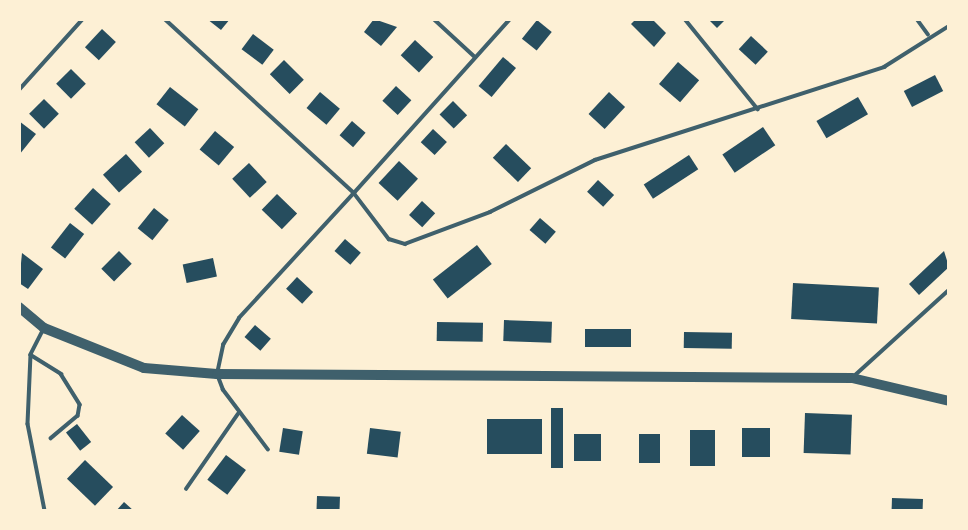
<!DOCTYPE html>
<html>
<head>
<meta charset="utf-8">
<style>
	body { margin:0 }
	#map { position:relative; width:968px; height:530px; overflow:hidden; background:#fdf0d5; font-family:Montserrat,sans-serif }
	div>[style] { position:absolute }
	.building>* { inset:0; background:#264d5e; transform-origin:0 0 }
	.service>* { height:3.5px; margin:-1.75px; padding:0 1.75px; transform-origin:1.75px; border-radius:1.75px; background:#3f606c }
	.tertiary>* { height:10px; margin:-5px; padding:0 5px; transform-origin:5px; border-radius:5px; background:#3f606c }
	span { translate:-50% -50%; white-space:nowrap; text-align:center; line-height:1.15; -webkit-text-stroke:6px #fdf0d5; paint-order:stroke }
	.frame { position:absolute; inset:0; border:21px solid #fdf0d5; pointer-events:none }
</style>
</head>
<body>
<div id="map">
	<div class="building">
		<div style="clip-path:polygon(207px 19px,230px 19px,221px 30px)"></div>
		<div style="clip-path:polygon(374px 19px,397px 27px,381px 46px,364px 32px)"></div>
		<div style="clip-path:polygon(636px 19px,652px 19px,666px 33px,654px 47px,631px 24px)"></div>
		<div style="clip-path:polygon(708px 19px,726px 19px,717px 28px)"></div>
		<div style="left:537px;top:20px;width:19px;height:24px;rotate:39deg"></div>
		<div style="left:102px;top:29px;width:19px;height:25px;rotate:43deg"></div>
		<div style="left:253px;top:34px;width:26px;height:19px;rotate:37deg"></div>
		<div style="left:751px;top:36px;width:23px;height:18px;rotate:43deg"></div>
		<div style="left:415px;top:40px;width:25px;height:21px;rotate:43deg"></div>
		<div style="left:503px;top:57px;width:17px;height:38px;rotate:40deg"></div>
		<div style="left:284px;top:60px;width:28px;height:20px;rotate:45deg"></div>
		<div style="left:678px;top:62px;width:28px;height:29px;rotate:41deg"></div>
		<div style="left:71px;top:69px;width:21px;height:21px;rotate:45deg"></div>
		<div style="left:935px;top:75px;width:18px;height:35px;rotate:63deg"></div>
		<div style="left:396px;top:86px;width:21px;height:20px;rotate:43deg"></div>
		<div style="left:170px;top:87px;width:36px;height:22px;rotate:38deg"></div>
		<div style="left:320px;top:92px;width:26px;height:21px;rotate:40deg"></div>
		<div style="left:609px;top:92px;width:22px;height:30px;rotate:43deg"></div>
		<div style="left:858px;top:97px;width:20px;height:48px;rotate:60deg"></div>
		<div style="left:44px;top:99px;width:21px;height:21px;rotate:45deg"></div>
		<div style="left:453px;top:101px;width:20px;height:19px;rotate:45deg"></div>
		<div style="clip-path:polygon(19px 121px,36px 134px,19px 155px)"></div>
		<div style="left:352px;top:121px;width:18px;height:19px;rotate:41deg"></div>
		<div style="left:763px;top:127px;width:22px;height:49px;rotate:56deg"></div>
		<div style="left:150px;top:128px;width:21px;height:21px;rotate:47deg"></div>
		<div style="left:433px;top:129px;width:19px;height:18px;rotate:43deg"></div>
		<div style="left:215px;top:131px;width:25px;height:24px;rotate:40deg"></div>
		<div style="left:506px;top:144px;width:35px;height:19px;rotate:44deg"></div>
		<div style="left:126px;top:154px;width:24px;height:31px;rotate:48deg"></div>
		<div style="left:689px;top:155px;width:17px;height:54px;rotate:57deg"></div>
		<div style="left:399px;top:161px;width:26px;height:30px;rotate:43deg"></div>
		<div style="left:249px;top:163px;width:26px;height:23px;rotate:47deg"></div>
		<div style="left:598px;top:180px;width:22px;height:16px;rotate:43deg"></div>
		<div style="left:93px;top:188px;width:24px;height:28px;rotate:42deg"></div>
		<div style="left:277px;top:194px;width:28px;height:22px;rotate:44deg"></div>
		<div style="left:422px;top:201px;width:18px;height:19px;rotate:43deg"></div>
		<div style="left:154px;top:208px;width:19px;height:26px;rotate:39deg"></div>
		<div style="left:540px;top:218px;width:21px;height:16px;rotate:41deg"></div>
		<div style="left:70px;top:223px;width:18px;height:31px;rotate:38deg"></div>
		<div style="left:345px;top:239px;width:21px;height:16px;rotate:41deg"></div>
		<div style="left:477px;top:245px;width:24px;height:56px;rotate:52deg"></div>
		<div style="left:119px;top:251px;width:18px;height:25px;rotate:45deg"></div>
		<div style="clip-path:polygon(944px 251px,949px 267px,919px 295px,909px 284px)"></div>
		<div style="clip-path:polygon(22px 253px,43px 269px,28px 289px,19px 283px)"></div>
		<div style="left:213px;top:258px;width:19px;height:31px;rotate:78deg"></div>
		<div style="left:297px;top:277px;width:22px;height:16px;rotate:43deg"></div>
		<div style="left:793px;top:283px;width:86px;height:36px;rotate:3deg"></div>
		<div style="left:504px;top:320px;width:48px;height:21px;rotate:2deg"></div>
		<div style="left:437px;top:322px;width:46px;height:19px;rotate:1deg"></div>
		<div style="left:255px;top:325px;width:21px;height:16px;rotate:41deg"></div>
		<div style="left:585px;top:329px;width:46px;height:18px"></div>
		<div style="left:684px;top:332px;width:48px;height:16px;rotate:1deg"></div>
		<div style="left:551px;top:408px;width:12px;height:60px"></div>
		<div style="left:805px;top:413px;width:47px;height:40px;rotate:2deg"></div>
		<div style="left:182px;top:415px;width:24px;height:25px;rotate:42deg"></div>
		<div style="left:487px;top:419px;width:55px;height:35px"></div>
		<div style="left:77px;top:424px;width:23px;height:14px;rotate:52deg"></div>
		<div style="left:283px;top:428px;width:20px;height:24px;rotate:9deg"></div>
		<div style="left:370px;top:428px;width:31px;height:26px;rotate:7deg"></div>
		<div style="left:742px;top:428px;width:28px;height:29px"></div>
		<div style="left:690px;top:430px;width:25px;height:36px"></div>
		<div style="left:574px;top:434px;width:27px;height:27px"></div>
		<div style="left:639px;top:434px;width:21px;height:29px"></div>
		<div style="left:226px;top:455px;width:25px;height:31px;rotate:37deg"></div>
		<div style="left:85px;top:460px;width:39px;height:26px;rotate:44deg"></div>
		<div style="left:317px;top:496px;width:23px;height:15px;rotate:2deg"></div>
		<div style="left:892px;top:498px;width:31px;height:13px;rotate:2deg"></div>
		<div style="clip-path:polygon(124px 502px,134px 511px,116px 511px)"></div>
	</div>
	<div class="service">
		<div style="left:165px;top:19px;width:257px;rotate:42.6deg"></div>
		<div style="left:354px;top:193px;width:234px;rotate:-48.1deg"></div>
		<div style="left:434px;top:19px;width:56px;rotate:42.8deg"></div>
		<div style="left:685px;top:19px;width:116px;rotate:51deg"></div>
		<div style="left:917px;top:19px;width:19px;rotate:54deg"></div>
		<div style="left:19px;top:90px;width:96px;rotate:-48deg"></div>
		<div style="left:44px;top:329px;width:29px;rotate:117deg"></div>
		<div style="left:31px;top:355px;width:69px;rotate:92.5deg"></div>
		<div style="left:28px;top:424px;width:89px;rotate:78.9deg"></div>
		<div style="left:31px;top:355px;width:36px;rotate:32deg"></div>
		<div style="left:61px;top:374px;width:36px;rotate:58deg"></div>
		<div style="left:80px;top:405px;width:11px;rotate:100deg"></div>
		<div style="left:78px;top:416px;width:35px;rotate:140deg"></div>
		<div style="left:853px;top:377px;width:130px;rotate:-42.2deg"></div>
		<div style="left:268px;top:450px;width:75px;rotate:-126.9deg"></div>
		<div style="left:223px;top:390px;width:17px;rotate:-111deg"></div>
		<div style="left:217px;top:374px;width:30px;rotate:-78deg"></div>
		<div style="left:223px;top:345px;width:31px;rotate:-59deg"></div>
		<div style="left:239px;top:318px;width:170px;rotate:-47.4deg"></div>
		<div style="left:354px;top:193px;width:58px;rotate:52.7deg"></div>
		<div style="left:389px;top:239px;width:17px;rotate:17deg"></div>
		<div style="left:405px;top:244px;width:91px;rotate:-20.6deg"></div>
		<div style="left:490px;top:212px;width:117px;rotate:-26.3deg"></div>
		<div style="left:595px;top:160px;width:304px;rotate:-17.8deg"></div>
		<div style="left:884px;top:67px;width:77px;rotate:-32.2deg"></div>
		<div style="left:186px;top:489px;width:91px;rotate:-55.3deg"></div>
	</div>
	<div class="tertiary">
		<div style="left:19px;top:307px;width:33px;rotate:40deg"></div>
		<div style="left:44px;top:328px;width:108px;rotate:21.8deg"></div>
		<div style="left:144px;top:368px;width:73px;rotate:4.7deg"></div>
		<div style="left:217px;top:374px;width:635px;rotate:0.36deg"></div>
		<div style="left:852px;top:378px;width:100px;rotate:13.3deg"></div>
	</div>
	<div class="frame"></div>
</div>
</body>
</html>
